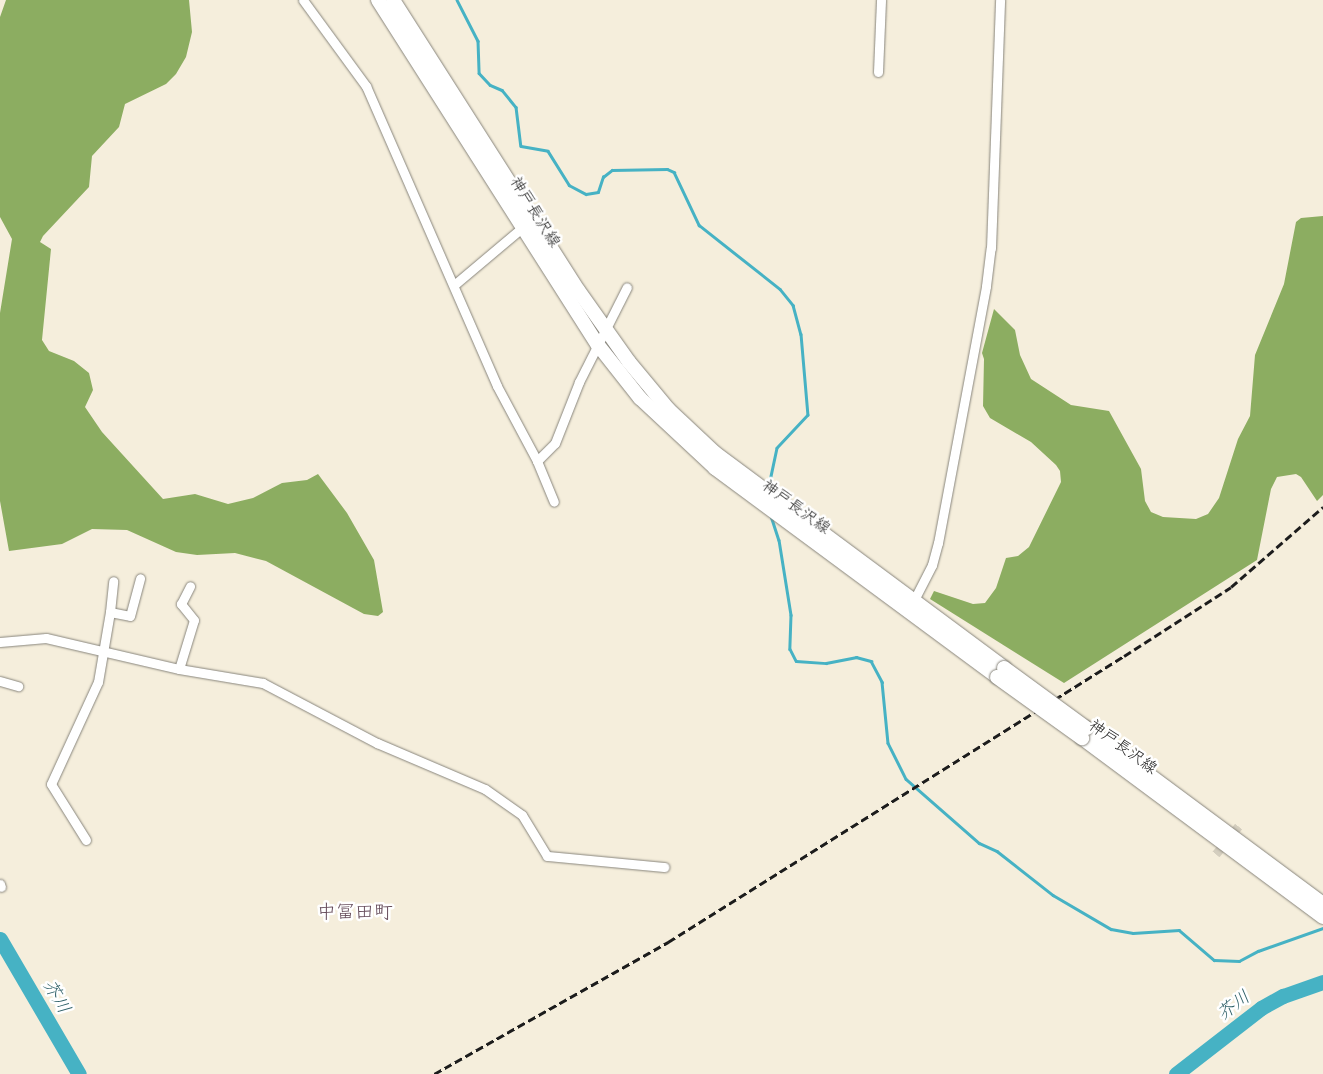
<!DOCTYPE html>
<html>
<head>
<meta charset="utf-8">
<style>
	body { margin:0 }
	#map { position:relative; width:1323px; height:1074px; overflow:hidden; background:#f5eedc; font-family:"Architects Daughter","Klee One",sans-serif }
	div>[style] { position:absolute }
	.forest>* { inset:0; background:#8cad61 }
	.stream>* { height:2.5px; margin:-1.25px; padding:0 1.25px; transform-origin:1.25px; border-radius:1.25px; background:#46b2c4 }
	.river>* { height:15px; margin:-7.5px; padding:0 7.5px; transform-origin:7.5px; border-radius:7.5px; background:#46b2c4 }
	.minor-tunnel>* { height:9px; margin-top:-4.5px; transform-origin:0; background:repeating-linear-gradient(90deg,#d4cebf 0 9px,transparent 0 13.5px) }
	.roads { filter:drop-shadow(0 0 1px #88857c) drop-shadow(0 0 1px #88857c) }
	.minor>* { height:9px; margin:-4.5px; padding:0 4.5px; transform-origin:4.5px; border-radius:4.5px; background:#fff }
	.primary>* { height:14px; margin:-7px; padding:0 7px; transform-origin:7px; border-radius:7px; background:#fff }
	.rail>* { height:2.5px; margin-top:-1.25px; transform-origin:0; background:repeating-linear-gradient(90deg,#1c1c1c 0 8px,transparent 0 12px) }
	.bridges { filter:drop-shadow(0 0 1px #88857c) drop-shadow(0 0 1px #88857c) }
	.primary-bridge>* { height:14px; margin:-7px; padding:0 7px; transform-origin:7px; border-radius:7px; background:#fff }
	span { translate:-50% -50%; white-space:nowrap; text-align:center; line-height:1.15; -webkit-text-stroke:5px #fff; paint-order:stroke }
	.street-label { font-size:16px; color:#1c1c1c }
	.water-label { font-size:18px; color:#2f6068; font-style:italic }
	.quarter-label { font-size:19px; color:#644a59 }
</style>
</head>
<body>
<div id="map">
	<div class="forest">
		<div style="clip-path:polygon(6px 0,189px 0,192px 32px,186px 57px,176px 74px,166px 84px,125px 104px,119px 127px,92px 156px,89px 187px,43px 236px,40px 242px,51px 249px,42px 340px,49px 351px,74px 361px,89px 373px,93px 390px,85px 407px,102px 432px,163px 499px,195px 494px,228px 504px,253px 498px,282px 483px,307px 480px,318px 474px,347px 513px,374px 560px,383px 612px,378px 616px,364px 614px,266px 561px,235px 553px,197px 555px,176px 552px,127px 530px,92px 529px,62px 544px,9px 551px,0 501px,0 313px,12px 239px,0 217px,0 17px)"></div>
		<div style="clip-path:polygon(1323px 216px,1323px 495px,1317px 501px,1301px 477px,1296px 474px,1277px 477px,1271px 489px,1257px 560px,1064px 683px,930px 599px,934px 591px,973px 604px,985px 603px,996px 588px,1006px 558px,1018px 556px,1029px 547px,1061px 482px,1060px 471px,1056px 465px,1031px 442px,990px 418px,983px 406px,984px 359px,982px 353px,994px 309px,1015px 330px,1020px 355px,1031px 379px,1071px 405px,1109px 411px,1141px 469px,1145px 501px,1151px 512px,1163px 517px,1196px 519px,1208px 514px,1219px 498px,1238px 439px,1250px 416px,1255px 355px,1284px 284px,1296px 222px,1301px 218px)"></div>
	</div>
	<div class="stream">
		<div style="left:457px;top:0;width:46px;rotate:62.9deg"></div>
		<div style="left:478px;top:41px;width:32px;rotate:88deg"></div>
		<div style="left:479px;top:73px;width:16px;rotate:47deg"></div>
		<div style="left:490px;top:85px;width:13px;rotate:23deg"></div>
		<div style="left:502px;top:90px;width:22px;rotate:51deg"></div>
		<div style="left:516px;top:107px;width:39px;rotate:83deg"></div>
		<div style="left:521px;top:146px;width:27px;rotate:10deg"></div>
		<div style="left:548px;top:151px;width:40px;rotate:58deg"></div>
		<div style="left:569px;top:185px;width:19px;rotate:28deg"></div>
		<div style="left:586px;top:194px;width:12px;rotate:-9deg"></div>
		<div style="left:598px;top:192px;width:16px;rotate:-72deg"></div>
		<div style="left:603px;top:177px;width:11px;rotate:-38deg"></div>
		<div style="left:612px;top:170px;width:55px;rotate:-1deg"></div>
		<div style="left:667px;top:169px;width:8px;rotate:23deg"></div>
		<div style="left:674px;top:172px;width:59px;rotate:64.7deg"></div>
		<div style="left:699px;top:225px;width:103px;rotate:38.3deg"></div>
		<div style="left:780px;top:289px;width:21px;rotate:51deg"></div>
		<div style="left:793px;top:305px;width:30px;rotate:75deg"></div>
		<div style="left:801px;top:334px;width:81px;rotate:85.1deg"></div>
		<div style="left:808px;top:415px;width:45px;rotate:133.2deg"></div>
		<div style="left:777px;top:448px;width:39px;rotate:102deg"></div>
		<div style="left:771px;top:516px;width:25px;rotate:72deg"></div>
		<div style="left:779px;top:540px;width:76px;rotate:80.9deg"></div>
		<div style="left:791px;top:615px;width:34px;rotate:92deg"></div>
		<div style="left:790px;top:649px;width:13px;rotate:63deg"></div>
		<div style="left:796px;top:661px;width:30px;rotate:4deg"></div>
		<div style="left:826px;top:663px;width:31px;rotate:-11deg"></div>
		<div style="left:856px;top:657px;width:16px;rotate:15deg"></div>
		<div style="left:871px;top:661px;width:24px;rotate:62deg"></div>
		<div style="left:882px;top:682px;width:61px;rotate:84.4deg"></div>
		<div style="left:888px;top:743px;width:40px;rotate:63.4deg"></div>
		<div style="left:906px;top:779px;width:97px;rotate:41.2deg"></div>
		<div style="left:979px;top:843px;width:20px;rotate:24deg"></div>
		<div style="left:997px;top:851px;width:71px;rotate:38.2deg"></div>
		<div style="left:1053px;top:895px;width:67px;rotate:30.4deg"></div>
		<div style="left:1111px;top:929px;width:22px;rotate:10deg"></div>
		<div style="left:1133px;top:933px;width:46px;rotate:-3.7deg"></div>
		<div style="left:1179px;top:930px;width:46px;rotate:40.6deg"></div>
		<div style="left:1214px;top:960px;width:25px;rotate:2deg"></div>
		<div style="left:1239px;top:961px;width:21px;rotate:-28deg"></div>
		<div style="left:1258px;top:951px;width:69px;rotate:-19.5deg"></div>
	</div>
	<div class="river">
		<div style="left:0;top:939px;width:156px;rotate:59.7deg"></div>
		<div style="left:1176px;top:1074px;width:108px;rotate:-37.8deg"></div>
		<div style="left:1261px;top:1008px;width:25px;rotate:-29deg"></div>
		<div style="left:1283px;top:996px;width:42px;rotate:-19.3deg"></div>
	</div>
	<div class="minor-tunnel">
		<div style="left:1216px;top:854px;width:36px;rotate:-51deg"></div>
	</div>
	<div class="roads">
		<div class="minor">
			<div style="left:303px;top:0;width:107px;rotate:53.8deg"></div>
			<div style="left:366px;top:86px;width:327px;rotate:66.4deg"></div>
			<div style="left:497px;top:386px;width:85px;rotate:61.9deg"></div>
			<div style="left:537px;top:461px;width:44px;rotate:67.5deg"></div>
			<div style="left:878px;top:72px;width:72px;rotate:-87.6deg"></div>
			<div style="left:454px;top:285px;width:92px;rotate:-40.1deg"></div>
			<div style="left:537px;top:461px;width:25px;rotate:-45deg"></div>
			<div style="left:555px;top:443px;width:66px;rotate:-68.5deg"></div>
			<div style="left:579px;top:382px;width:106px;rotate:-63.2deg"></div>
			<div style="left:912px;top:604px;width:44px;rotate:-62.9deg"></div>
			<div style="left:932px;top:565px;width:23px;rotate:-75deg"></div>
			<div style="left:938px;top:543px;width:261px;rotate:-79.4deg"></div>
			<div style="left:986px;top:286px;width:38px;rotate:-83deg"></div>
			<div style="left:991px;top:248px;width:248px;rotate:-87.9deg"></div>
			<div style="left:110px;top:612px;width:31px;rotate:-84deg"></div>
			<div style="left:0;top:642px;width:46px;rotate:-5deg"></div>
			<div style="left:46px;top:638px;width:137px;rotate:13.1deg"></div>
			<div style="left:179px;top:669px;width:85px;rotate:9.5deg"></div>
			<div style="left:263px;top:683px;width:129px;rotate:27.8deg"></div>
			<div style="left:377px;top:743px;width:117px;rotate:23.1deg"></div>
			<div style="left:485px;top:789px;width:45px;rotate:35.1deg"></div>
			<div style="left:522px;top:815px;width:48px;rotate:58.6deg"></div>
			<div style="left:547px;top:856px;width:118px;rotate:5.4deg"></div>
			<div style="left:179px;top:669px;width:51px;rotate:-73deg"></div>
			<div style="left:194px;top:620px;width:21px;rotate:-129deg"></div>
			<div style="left:181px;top:604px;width:20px;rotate:-63deg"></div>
			<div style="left:0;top:681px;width:19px;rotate:16deg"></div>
			<div style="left:86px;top:840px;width:66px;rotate:-122deg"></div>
			<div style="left:51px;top:784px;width:112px;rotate:-65.3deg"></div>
			<div style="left:98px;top:682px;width:71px;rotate:-80.3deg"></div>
			<div style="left:110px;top:612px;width:20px;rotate:11deg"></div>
			<div style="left:130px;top:616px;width:39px;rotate:-75deg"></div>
			<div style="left:0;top:884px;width:3px;rotate:72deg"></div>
		</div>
		<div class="primary">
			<div style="left:378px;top:0;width:409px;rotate:57.5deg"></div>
			<div style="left:598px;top:345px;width:68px;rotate:51.6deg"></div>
			<div style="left:640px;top:398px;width:103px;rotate:43deg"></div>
			<div style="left:715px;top:468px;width:351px;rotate:36.5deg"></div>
			<div style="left:393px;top:0;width:344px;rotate:57.5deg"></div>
			<div style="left:578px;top:290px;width:88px;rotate:54.7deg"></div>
			<div style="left:629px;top:362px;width:62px;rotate:50.2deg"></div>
			<div style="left:669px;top:410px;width:63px;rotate:43.1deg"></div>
			<div style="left:715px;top:453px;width:360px;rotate:36.6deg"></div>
			<div style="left:1086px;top:728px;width:295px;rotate:36.6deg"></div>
			<div style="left:1082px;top:738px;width:300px;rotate:36.6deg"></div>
		</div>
	</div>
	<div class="rail">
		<div style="left:434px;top:1074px;width:269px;rotate:-29.4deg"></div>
		<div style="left:668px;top:942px;width:538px;rotate:-32.1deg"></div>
		<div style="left:1124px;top:656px;width:127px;rotate:-32.8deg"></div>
		<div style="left:1231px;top:587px;width:122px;rotate:-41deg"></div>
	</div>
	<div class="bridges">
		<div class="primary-bridge">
			<div style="left:1004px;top:668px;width:102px;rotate:36.2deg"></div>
			<div style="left:997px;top:677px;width:105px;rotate:35.7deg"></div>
		</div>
	</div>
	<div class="street-label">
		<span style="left:535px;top:212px;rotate:58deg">神戸長沢線</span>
		<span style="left:796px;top:507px;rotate:36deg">神戸長沢線</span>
		<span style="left:1123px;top:747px;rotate:36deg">神戸長沢線</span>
	</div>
	<div class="water-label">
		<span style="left:56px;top:997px;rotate:60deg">芥川</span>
		<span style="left:1234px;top:1006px;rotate:-37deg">芥川</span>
	</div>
	<div class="quarter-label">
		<span style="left:355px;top:913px">中冨田町</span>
	</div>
</div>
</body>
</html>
